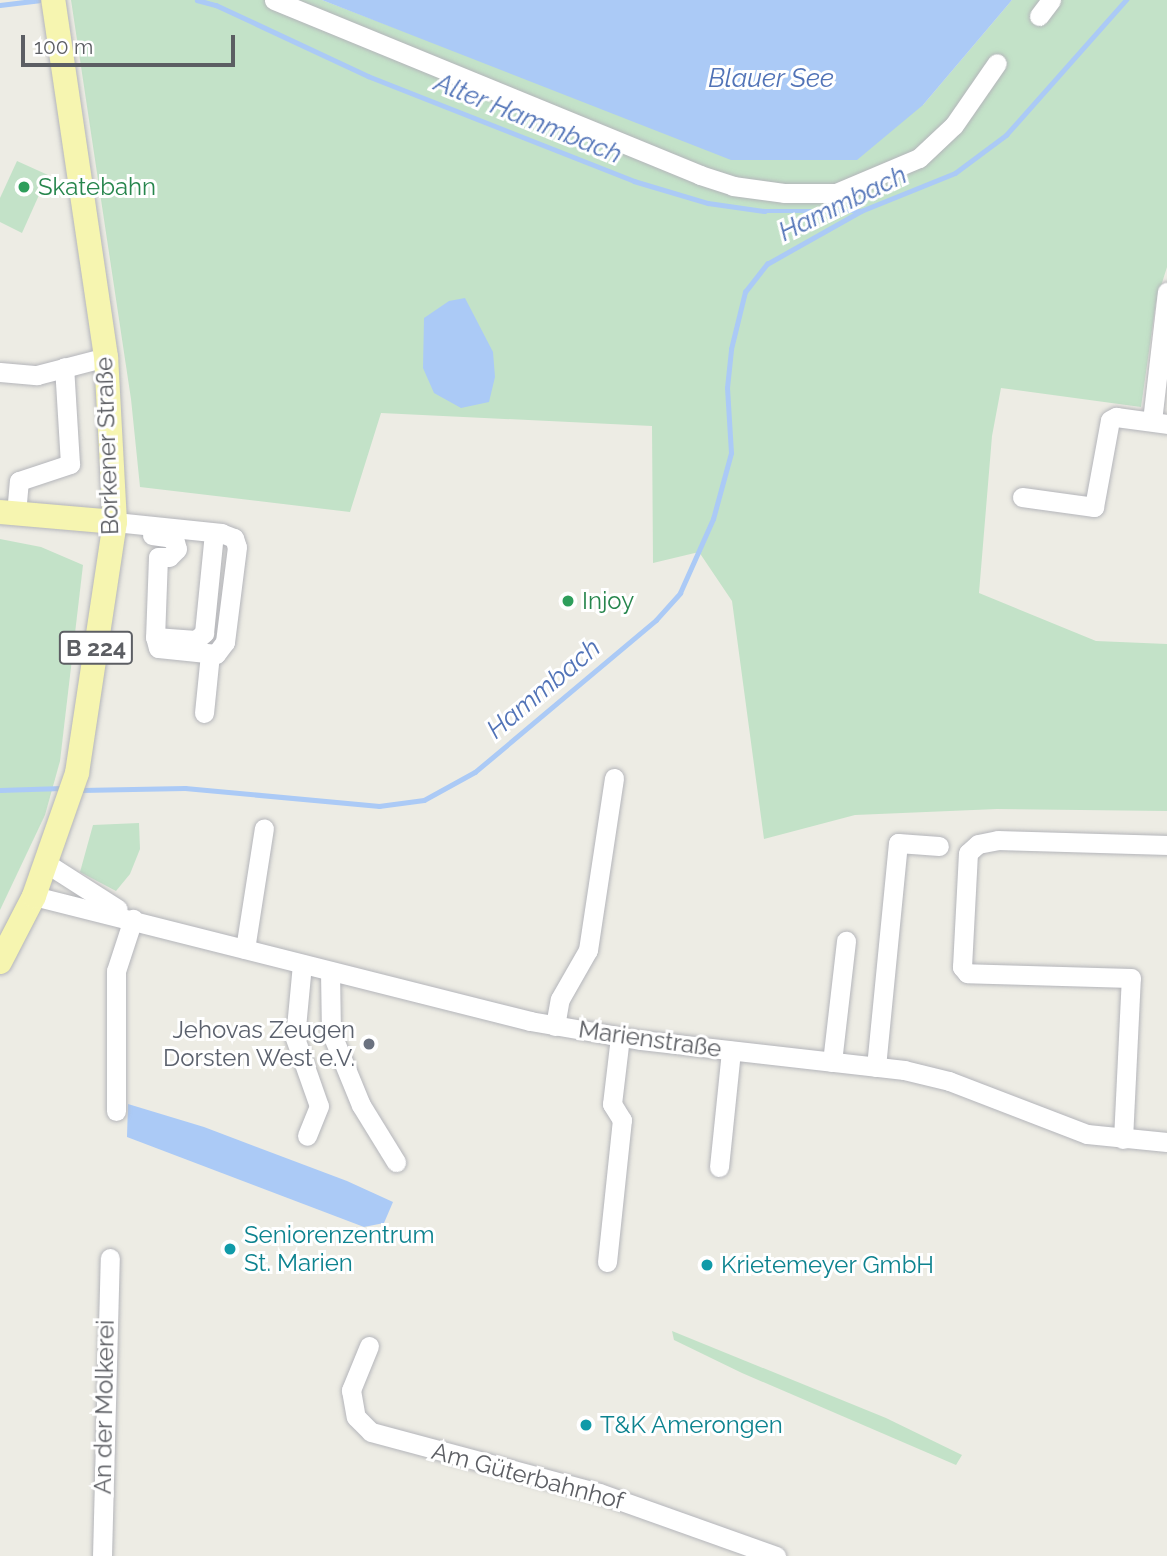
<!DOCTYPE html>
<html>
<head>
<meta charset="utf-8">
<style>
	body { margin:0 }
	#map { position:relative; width:1167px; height:1556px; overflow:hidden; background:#edece4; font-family:Raleway,sans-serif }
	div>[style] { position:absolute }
	.green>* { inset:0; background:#c3e2c8 }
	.water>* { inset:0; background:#abcaf6 }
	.stream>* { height:4.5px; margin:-2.25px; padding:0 2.25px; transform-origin:2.25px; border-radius:2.25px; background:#abcaf6 }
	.roads { filter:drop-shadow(0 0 2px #b4b5ba) drop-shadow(0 0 2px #b4b5ba) }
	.minor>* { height:19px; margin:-9.5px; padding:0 9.5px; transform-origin:9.5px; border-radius:9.5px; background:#fff }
	.major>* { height:24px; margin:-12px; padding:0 12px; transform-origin:12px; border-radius:12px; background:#f6f5b0 }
	.dots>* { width:19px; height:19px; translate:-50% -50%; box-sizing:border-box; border:4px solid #fff; border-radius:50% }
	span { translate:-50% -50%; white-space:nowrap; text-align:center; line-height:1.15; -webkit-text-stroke:6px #fff; paint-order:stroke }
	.shield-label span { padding:2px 5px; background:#fff; border:2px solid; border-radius:5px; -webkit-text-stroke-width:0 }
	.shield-label { font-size:23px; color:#5c5e63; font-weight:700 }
	.leisure-label { font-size:24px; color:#27864d }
	.left { translate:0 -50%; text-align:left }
	.street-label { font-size:24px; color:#5c5e63 }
	.worship-label { font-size:24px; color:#5b616d }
	.right { translate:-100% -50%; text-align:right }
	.culture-label { font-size:24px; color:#0d838f }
	.water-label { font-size:26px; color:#5173b7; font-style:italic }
	.scale { position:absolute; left:21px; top:35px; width:214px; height:32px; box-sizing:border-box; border:4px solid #5c5e63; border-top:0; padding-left:9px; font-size:21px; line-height:24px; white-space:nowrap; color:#5c5e63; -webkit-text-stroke:5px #fff; paint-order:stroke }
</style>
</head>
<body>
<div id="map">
	<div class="green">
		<div style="clip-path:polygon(71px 0,322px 0,515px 74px,923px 105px,1012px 0,1167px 0,1167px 267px,1156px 302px,1141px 407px,1001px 388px,992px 436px,979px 593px,1096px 641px,1167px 644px,1167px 811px,997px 809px,855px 815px,764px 839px,732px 601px,699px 552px,653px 563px,652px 426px,381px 413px,350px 512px,140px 487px,131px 399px)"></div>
		<div style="clip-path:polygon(17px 161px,48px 175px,22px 233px,0 222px,0 198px)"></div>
		<div style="clip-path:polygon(0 539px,41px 547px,83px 565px,60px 761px,45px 815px,0 910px)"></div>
		<div style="clip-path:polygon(139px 823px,140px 849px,130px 874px,116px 891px,80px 872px,93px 825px)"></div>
		<div style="clip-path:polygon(672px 1331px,886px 1418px,962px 1455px,956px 1465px,742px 1373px,674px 1340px)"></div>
	</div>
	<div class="water">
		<div style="clip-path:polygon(322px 0,1012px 0,923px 105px,857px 160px,731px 160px)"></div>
		<div style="clip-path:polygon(465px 298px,493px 352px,495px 377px,489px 402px,461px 408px,434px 393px,423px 368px,424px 318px,449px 301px)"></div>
		<div style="clip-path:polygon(128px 1104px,204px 1127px,347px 1181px,393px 1202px,384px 1223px,364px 1227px,127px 1137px)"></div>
	</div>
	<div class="stream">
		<div style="left:197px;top:0;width:20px;rotate:15deg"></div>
		<div style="left:216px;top:5px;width:168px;rotate:25deg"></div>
		<div style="left:368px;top:76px;width:286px;rotate:21.5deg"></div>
		<div style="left:634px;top:181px;width:77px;rotate:16.6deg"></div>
		<div style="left:708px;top:203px;width:57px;rotate:8.1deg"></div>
		<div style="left:764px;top:211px;width:96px"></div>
		<div style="left:0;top:5px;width:39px;rotate:-7deg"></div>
		<div style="left:0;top:790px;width:62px;rotate:-1.8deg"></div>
		<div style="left:81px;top:790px;width:104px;rotate:-1.1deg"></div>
		<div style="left:185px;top:788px;width:195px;rotate:5.3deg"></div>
		<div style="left:379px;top:806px;width:45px;rotate:-7.6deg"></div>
		<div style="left:424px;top:800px;width:58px;rotate:-28.8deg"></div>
		<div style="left:475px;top:772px;width:236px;rotate:-40deg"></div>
		<div style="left:656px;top:620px;width:36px;rotate:-48deg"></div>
		<div style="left:680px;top:593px;width:81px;rotate:-66deg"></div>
		<div style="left:713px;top:519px;width:68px;rotate:-74.7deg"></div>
		<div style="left:731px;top:453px;width:65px;rotate:-93.5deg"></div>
		<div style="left:727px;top:388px;width:39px;rotate:-84deg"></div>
		<div style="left:731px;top:349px;width:59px;rotate:-76.2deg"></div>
		<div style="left:745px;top:292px;width:36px;rotate:-52deg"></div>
		<div style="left:767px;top:264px;width:108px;rotate:-29.4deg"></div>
		<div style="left:861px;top:211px;width:101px;rotate:-22deg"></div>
		<div style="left:955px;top:173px;width:64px;rotate:-36.7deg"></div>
		<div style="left:1006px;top:135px;width:181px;rotate:-48.4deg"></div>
	</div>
	<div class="roads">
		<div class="minor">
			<div style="left:274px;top:0;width:461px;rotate:22.3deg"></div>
			<div style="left:700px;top:175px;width:35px;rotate:18deg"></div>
			<div style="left:733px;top:186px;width:51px;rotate:7.8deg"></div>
			<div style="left:784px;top:193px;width:52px"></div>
			<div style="left:836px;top:193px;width:90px;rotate:-22.9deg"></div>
			<div style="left:919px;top:158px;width:48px;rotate:-43.3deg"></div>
			<div style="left:954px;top:125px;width:75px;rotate:-55.3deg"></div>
			<div style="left:1039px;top:16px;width:20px;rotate:-53deg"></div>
			<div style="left:0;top:372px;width:37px;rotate:5deg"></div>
			<div style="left:37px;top:375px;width:71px;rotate:-14.6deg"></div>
			<div style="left:1152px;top:421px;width:130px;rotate:-83.4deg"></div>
			<div style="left:1022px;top:497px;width:73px;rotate:7.9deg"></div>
			<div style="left:1094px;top:507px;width:88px;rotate:-79.6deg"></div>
			<div style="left:1110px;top:420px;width:7px;rotate:-27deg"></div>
			<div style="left:1116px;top:417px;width:51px;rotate:7.8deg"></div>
			<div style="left:16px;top:514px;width:33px;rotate:-85deg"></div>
			<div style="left:19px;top:481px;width:54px;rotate:-18.4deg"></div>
			<div style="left:70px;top:464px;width:97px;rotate:-93.5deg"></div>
			<div style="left:115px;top:522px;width:107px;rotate:5.9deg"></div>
			<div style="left:221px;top:533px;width:14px;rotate:21deg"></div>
			<div style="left:234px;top:538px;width:9px;rotate:72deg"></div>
			<div style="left:237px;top:547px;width:96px;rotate:97.2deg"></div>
			<div style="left:225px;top:642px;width:15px;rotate:127deg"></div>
			<div style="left:216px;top:654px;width:58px;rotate:-174.1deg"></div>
			<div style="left:158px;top:648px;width:11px;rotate:-105deg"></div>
			<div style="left:152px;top:535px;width:22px;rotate:8deg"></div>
			<div style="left:174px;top:538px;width:11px;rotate:75deg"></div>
			<div style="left:177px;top:549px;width:11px;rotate:135deg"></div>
			<div style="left:169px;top:557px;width:11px;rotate:180deg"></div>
			<div style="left:158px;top:557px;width:80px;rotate:92.1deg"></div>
			<div style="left:155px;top:637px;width:41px;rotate:4.2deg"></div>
			<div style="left:196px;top:640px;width:11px;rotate:-41deg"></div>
			<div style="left:204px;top:633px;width:100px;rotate:-84.3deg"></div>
			<div style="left:204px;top:713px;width:59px;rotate:-84.2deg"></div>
			<div style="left:46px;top:863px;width:85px;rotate:32.6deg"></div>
			<div style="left:34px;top:896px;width:512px;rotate:14.14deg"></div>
			<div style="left:530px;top:1021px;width:113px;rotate:9.7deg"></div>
			<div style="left:641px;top:1040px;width:265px;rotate:6.5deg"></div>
			<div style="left:904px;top:1070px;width:46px;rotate:13.7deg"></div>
			<div style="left:949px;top:1081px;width:148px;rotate:21deg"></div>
			<div style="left:1087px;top:1134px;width:80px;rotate:5.7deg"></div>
			<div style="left:245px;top:949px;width:122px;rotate:-81.1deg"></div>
			<div style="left:302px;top:964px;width:74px;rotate:95.4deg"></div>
			<div style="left:295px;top:1038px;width:72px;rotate:70.6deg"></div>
			<div style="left:319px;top:1106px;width:32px;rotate:112deg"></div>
			<div style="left:330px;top:971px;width:61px;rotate:89.1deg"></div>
			<div style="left:331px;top:1032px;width:79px;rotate:67.7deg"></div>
			<div style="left:361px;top:1105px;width:67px;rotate:58.4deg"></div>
			<div style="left:555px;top:1026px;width:27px;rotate:-80deg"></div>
			<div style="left:560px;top:999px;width:56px;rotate:-60.3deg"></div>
			<div style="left:588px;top:950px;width:174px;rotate:-81.4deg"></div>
			<div style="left:832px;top:1062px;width:122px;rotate:-83.4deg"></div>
			<div style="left:876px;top:1067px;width:225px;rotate:-84.4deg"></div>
			<div style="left:898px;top:843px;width:41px;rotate:4.2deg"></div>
			<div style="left:116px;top:1111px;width:140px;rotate:-90deg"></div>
			<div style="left:116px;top:971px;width:55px;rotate:-71.9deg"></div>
			<div style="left:1123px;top:1139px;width:161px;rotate:-87.2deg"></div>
			<div style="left:1131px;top:978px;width:164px;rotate:-178.3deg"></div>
			<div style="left:967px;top:973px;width:8px;rotate:-130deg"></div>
			<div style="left:962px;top:967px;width:114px;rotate:-87deg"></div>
			<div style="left:968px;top:853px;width:13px;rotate:-42deg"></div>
			<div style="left:978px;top:844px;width:20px;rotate:-11deg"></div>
			<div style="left:998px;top:840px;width:169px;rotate:1.7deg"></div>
			<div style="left:719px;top:1167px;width:117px;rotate:-84.1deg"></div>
			<div style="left:607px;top:1262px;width:143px;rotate:-84deg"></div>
			<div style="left:622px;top:1120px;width:19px;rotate:-122deg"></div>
			<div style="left:612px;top:1104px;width:67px;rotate:-83.2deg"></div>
			<div style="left:369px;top:1346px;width:48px;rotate:112.2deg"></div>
			<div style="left:351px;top:1390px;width:27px;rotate:80deg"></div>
			<div style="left:356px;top:1417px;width:21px;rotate:45deg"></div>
			<div style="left:371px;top:1432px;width:236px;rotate:15deg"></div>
			<div style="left:599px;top:1493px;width:188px;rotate:19.6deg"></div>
			<div style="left:102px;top:1556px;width:298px;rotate:-88.5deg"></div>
		</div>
		<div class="major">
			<div style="left:0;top:512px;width:115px;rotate:5deg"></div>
			<div style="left:0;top:962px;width:74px;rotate:-62.7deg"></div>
			<div style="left:34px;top:896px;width:130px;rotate:-70.7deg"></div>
			<div style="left:77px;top:773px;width:254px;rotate:-81.4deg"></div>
			<div style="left:115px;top:522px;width:165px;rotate:-93.1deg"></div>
			<div style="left:106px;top:357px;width:361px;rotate:-98.4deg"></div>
		</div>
	</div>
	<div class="dots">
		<div style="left:24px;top:187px;background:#2e9e5b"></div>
		<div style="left:568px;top:601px;background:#2e9e5b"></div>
		<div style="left:369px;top:1044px;background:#6b7280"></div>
		<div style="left:230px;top:1249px;background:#0f9aa8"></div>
		<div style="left:707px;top:1265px;background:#0f9aa8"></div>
		<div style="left:586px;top:1425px;background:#0f9aa8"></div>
	</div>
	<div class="shield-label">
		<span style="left:96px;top:648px">B 224</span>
	</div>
	<div class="leisure-label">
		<span class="left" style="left:38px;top:187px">Skatebahn</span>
		<span class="left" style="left:582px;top:601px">Injoy</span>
	</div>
	<div class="street-label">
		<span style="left:107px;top:446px;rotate:-92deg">Borkener Straße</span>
		<span style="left:650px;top:1039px;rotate:8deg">Marienstraße</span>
		<span style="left:104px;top:1407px;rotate:-89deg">An der Molkerei</span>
		<span style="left:528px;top:1476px;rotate:15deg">Am Güterbahnhof</span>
	</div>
	<div class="worship-label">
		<span class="right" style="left:355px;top:1044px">Jehovas Zeugen<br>Dorsten West e.V.</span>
	</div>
	<div class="culture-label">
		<span class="left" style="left:244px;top:1249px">Seniorenzentrum<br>St. Marien</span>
		<span class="left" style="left:721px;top:1265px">Krietemeyer GmbH</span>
		<span class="left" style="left:600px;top:1425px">T&amp;K Amerongen</span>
	</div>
	<div class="water-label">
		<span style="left:771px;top:79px">Blauer See</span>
		<span style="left:528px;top:119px;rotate:22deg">Alter Hammbach</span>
		<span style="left:843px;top:204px;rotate:-26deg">Hammbach</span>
		<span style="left:544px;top:689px;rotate:-40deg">Hammbach</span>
	</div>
	<div class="scale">100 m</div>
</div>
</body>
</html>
